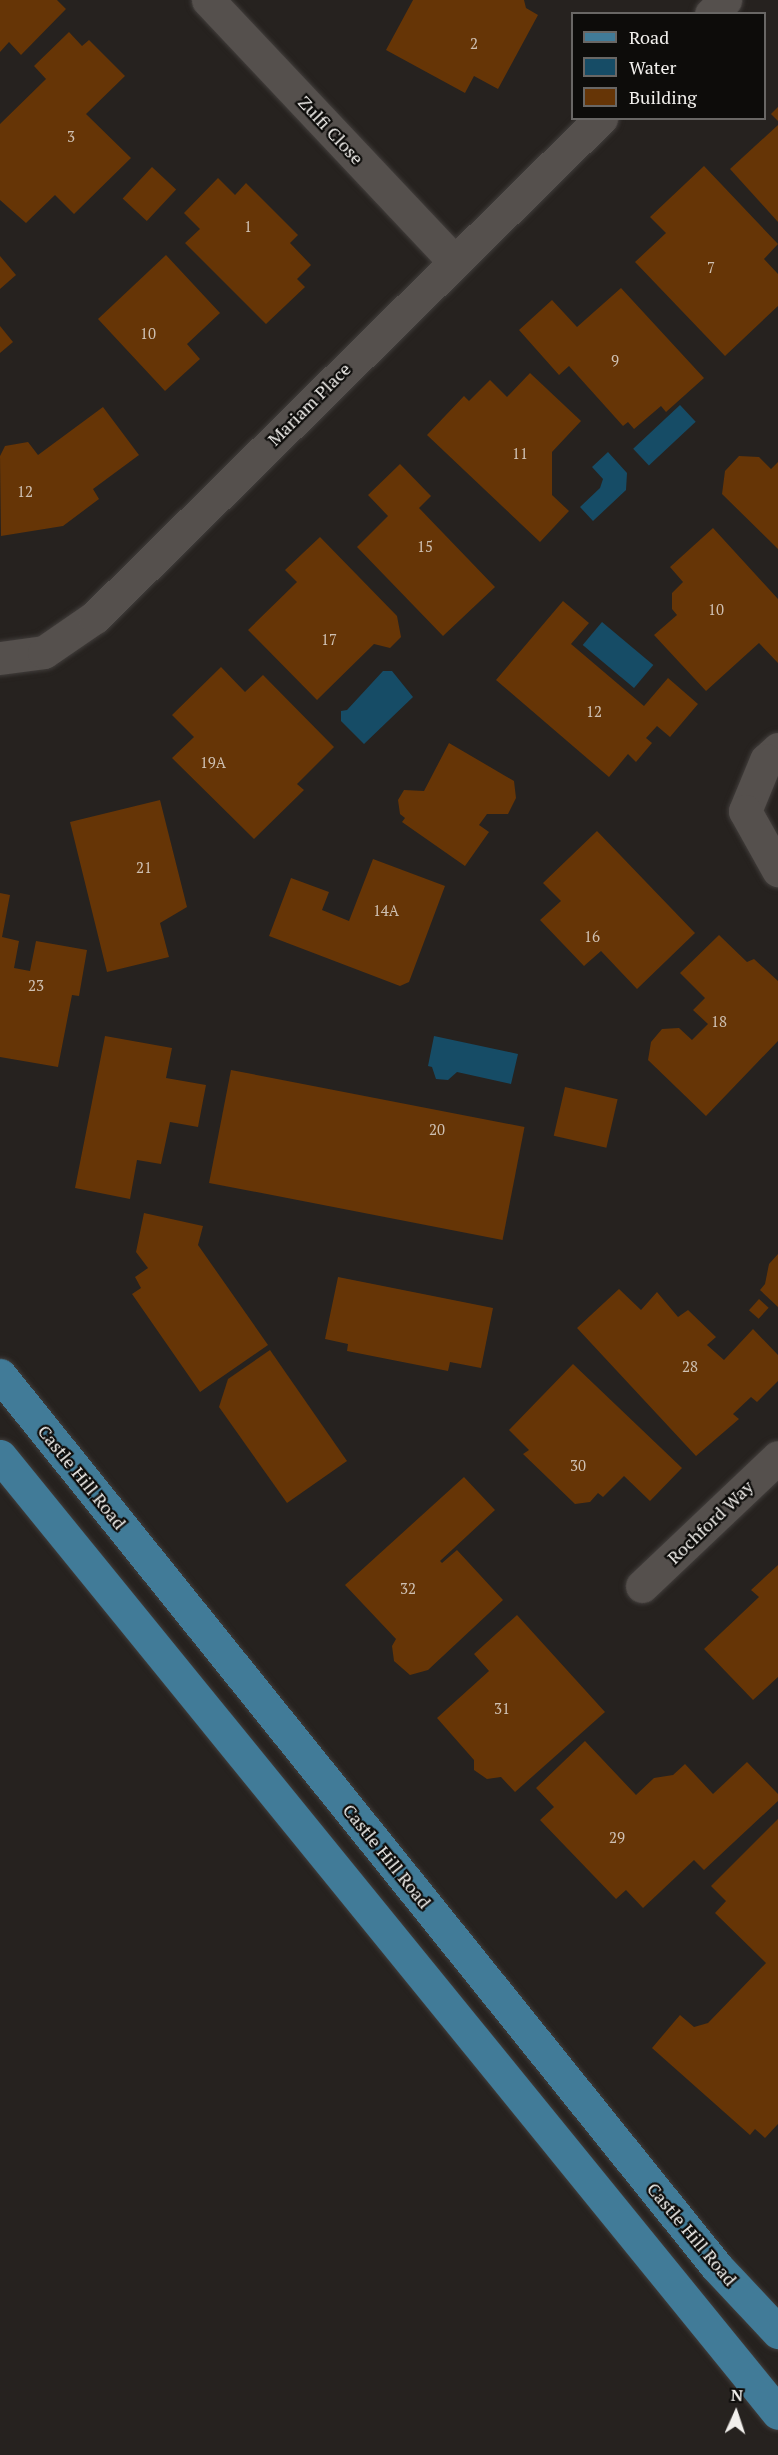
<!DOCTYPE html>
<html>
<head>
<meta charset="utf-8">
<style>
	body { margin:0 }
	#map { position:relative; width:778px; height:2455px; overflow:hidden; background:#26221f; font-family:"PT Serif",serif }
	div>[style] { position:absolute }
	.water>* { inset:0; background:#164c66; transform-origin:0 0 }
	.building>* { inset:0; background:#663506; transform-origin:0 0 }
	.roads { filter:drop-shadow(0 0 2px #413d3b) drop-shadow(0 0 2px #413d3b) }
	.minor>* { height:33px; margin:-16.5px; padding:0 16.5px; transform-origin:16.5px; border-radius:16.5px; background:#55504d }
	.primary>* { height:33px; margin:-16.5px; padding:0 16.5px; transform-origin:16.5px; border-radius:16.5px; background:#417b98 }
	span { translate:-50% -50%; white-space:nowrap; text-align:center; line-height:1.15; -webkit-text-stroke:4.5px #0d0c0a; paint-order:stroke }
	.number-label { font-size:15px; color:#cfc1b3 }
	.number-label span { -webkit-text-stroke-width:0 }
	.street-label { font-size:18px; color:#f2f0ed }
	.legend { position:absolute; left:571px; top:12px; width:195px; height:108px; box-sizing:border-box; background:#0d0c0a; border:2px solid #696765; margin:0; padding:8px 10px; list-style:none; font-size:18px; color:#f2f0ed }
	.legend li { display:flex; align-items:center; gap:12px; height:30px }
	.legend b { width:30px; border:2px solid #696765 }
	.north { position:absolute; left:706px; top:2383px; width:60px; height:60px; -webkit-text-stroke:4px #0d0c0a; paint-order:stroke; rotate:3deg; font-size:16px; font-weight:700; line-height:24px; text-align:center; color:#f2f0ed }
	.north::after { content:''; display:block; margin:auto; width:21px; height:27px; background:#f2f0ed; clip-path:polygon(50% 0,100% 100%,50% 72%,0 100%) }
</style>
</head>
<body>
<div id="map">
	<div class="water">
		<div style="left:680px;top:405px;width:23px;height:64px;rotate:47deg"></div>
		<div style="clip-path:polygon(608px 452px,627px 473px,626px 490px,593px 521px,580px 507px,600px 488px,603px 479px,592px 467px)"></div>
		<div style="left:602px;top:622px;width:67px;height:30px;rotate:40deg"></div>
		<div style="clip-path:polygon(383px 671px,392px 671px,413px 697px,364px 744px,341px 721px,341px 711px,347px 710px)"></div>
		<div style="clip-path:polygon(434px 1036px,518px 1054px,511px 1084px,457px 1072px,448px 1080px,436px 1079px,432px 1067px,428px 1066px)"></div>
	</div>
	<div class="building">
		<div style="clip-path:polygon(0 0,57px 0,66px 9px,21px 55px,9px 42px,0 52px)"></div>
		<div style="clip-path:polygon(413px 0,524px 0,526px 8px,538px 15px,498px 89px,474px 76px,465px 93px,386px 50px)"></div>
		<div style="clip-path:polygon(69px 32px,82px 46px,89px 40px,125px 76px,86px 114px,131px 158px,74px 214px,55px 195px,26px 223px,0 200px,0 124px,46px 79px,34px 66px)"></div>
		<div style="clip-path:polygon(778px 107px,778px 121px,771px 114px)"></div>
		<div style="clip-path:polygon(778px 125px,778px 222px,730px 169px)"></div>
		<div style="clip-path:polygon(704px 166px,778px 244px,764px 259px,778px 274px,778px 306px,725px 356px,635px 262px,666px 233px,650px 217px)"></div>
		<div style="left:152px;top:167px;width:33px;height:43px;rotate:43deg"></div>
		<div style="clip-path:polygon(218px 178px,235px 195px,246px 183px,298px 235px,290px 243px,311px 265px,297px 279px,305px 287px,266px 324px,185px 243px,200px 229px,184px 213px)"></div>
		<div style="clip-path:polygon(166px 255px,220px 313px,187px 344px,200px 359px,165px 391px,98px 319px)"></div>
		<div style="clip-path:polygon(0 256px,16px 275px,0 289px)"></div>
		<div style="clip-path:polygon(621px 288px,704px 378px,666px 412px,661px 406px,634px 429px,628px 422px,623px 426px,569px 366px,559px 375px,519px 330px,552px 300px,577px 327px)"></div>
		<div style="clip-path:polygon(0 326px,13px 342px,0 353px)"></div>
		<div style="clip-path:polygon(530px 373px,581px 421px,552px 452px,552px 495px,569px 511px,540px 542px,427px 435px,464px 396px,469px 401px,490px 380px,507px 397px)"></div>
		<div style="clip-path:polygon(103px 407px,139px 455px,93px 489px,99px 499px,63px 526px,1px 536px,0 456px,5px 446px,28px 442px,38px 455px)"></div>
		<div style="clip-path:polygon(739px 456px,759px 457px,771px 469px,778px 462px,778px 549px,722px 494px,725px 471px)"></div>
		<div style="clip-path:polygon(400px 464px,431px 496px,419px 508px,495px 587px,443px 636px,357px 547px,388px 516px,368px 495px)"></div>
		<div style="clip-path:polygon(713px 528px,778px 599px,778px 663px,759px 643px,706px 691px,654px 635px,677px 615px,672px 609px,672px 593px,683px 582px,670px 567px)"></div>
		<div style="clip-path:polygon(320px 537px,397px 616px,401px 637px,390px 648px,374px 644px,317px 700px,248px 630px,297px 582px,285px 570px)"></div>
		<div style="clip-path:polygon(563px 601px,589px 623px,571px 644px,644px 706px,668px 678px,698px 704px,670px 737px,657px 726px,646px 738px,652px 743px,636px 762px,628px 754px,609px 777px,496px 680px)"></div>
		<div style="clip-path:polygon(221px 667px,245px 692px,263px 675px,334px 747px,297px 784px,304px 790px,254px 839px,172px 758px,194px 737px,172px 715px)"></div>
		<div style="clip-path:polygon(449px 743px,514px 781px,516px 798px,508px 814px,487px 814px,479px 825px,489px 832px,465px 866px,402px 822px,405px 818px,400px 814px,398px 800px,404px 790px,424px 791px)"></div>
		<div style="clip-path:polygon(160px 800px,187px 907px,160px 923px,169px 957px,107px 972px,70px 822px)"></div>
		<div style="clip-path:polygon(597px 831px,695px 933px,637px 989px,601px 951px,584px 966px,540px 920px,561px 901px,543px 883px)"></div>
		<div style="clip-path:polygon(373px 859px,445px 886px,409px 982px,400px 986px,269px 936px,291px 878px,329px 892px,322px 910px,349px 921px)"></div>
		<div style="clip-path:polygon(0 893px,10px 895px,2px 937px,19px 941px,14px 968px,30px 971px,36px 941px,87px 950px,79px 996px,72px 995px,58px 1067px,0 1057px)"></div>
		<div style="clip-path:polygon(719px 935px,747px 962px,754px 959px,778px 981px,778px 1041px,706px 1116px,648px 1060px,651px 1042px,662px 1029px,679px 1028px,692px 1040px,708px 1024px,693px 1010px,705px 998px,680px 973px)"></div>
		<div style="clip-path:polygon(105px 1036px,172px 1048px,166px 1078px,206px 1085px,198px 1127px,170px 1122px,161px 1164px,137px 1160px,130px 1199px,75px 1188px)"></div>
		<div style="left:231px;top:1070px;width:299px;height:115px;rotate:11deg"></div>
		<div style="left:565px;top:1087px;width:54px;height:50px;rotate:13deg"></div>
		<div style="clip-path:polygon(144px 1213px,203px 1226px,198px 1245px,268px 1345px,200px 1392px,132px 1294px,141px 1288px,135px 1277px,148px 1268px,136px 1252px)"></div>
		<div style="clip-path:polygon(778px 1254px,778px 1307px,760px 1290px,765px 1284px,769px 1264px)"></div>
		<div style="clip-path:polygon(338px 1277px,493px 1308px,481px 1368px,450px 1362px,448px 1371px,347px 1351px,348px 1344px,325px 1339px)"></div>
		<div style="clip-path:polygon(619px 1289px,641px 1310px,657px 1292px,678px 1317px,688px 1310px,716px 1337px,707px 1345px,724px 1360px,753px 1329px,778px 1355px,778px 1381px,757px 1402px,751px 1397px,733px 1414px,739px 1419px,696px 1456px,577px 1328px)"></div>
		<div style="left:759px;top:1299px;width:13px;height:15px;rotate:42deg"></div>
		<div style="clip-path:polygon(270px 1350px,347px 1461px,287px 1503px,219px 1407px,228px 1379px)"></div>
		<div style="clip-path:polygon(573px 1364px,682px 1468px,650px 1501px,624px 1476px,603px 1497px,598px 1493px,590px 1502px,575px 1504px,523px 1454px,529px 1450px,509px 1430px)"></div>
		<div style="clip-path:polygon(464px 1477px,495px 1510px,440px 1561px,442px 1563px,457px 1550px,503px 1600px,428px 1670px,410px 1675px,394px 1661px,392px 1646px,396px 1639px,345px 1585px)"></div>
		<div style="clip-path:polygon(778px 1565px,778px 1677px,753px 1700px,704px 1649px,759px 1597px,751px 1590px)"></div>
		<div style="clip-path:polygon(517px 1615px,605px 1712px,515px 1792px,501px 1777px,487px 1779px,474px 1770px,474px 1760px,437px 1718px,489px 1671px,474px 1654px)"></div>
		<div style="clip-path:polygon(585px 1741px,636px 1795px,654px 1778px,673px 1775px,685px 1764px,713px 1794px,747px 1762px,778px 1794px,778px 1801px,704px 1870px,694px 1860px,643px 1908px,626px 1890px,616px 1899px,540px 1820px,554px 1807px,536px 1788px)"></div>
		<div style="clip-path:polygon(778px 1819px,778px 2124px,765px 2138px,755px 2129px,750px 2135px,652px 2048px,680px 2015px,694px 2027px,708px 2023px,766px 1963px,715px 1913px,726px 1901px,711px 1886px)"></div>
	</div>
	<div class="roads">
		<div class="minor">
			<div style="left:208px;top:0;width:357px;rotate:46.7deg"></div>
			<div style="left:711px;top:14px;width:20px;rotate:-45deg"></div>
			<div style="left:0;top:658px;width:44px;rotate:-7.8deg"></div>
			<div style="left:44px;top:652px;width:62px;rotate:-34.5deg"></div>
			<div style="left:95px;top:617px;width:711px;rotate:-44.6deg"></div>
			<div style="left:778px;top:749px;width:16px;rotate:137deg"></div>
			<div style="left:766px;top:760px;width:55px;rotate:112.4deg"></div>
			<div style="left:745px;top:811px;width:68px;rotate:60.8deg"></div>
			<div style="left:642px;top:1586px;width:187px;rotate:-43.5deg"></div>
		</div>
		<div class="primary">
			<div style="left:0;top:1375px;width:1143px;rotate:51.21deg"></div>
			<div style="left:716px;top:2266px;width:91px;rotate:46.8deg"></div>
			<div style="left:0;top:1456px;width:1233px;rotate:50.89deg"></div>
		</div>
	</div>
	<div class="number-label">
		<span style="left:474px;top:44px">2</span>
		<span style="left:71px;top:137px">3</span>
		<span style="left:248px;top:227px">1</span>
		<span style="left:711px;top:268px">7</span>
		<span style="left:148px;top:334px">10</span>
		<span style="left:615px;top:361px">9</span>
		<span style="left:520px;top:454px">11</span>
		<span style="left:25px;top:492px">12</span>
		<span style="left:425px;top:547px">15</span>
		<span style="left:716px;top:610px">10</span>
		<span style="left:329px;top:640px">17</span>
		<span style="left:594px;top:712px">12</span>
		<span style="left:213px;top:763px">19A</span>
		<span style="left:144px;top:868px">21</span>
		<span style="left:386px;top:911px">14A</span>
		<span style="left:592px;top:937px">16</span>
		<span style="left:36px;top:986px">23</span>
		<span style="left:719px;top:1022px">18</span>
		<span style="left:437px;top:1130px">20</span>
		<span style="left:690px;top:1367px">28</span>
		<span style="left:578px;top:1466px">30</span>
		<span style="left:408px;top:1589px">32</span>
		<span style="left:502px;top:1709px">31</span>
		<span style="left:617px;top:1838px">29</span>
	</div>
	<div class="street-label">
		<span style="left:331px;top:130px;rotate:47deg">Zulfi Close</span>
		<span style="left:309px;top:404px;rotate:-45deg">Mariam Place</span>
		<span style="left:82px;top:1477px;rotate:51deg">Castle Hill Road</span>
		<span style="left:710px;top:1522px;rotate:-44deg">Rochford Way</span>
		<span style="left:387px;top:1856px;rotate:51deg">Castle Hill Road</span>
		<span style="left:692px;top:2234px;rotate:50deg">Castle Hill Road</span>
	</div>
	<ul class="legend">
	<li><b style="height:8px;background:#417b98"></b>Road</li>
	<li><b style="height:16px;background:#164c66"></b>Water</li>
	<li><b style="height:16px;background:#663506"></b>Building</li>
	</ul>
	<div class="north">N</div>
</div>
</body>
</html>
